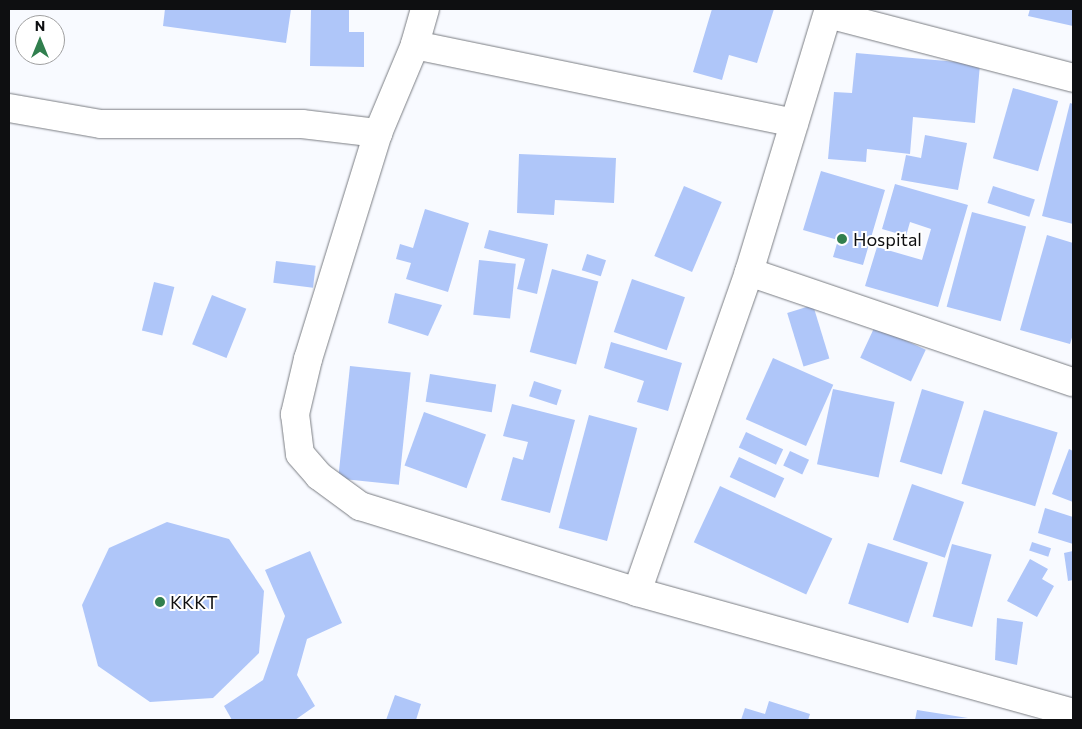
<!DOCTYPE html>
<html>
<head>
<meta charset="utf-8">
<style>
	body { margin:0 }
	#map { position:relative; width:1082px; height:729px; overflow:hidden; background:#f8faff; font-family:Commissioner,sans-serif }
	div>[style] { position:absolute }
	.building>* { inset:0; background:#afc6f9; transform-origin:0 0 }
	.roads { filter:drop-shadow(0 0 1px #7a7d83) drop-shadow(0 0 1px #7a7d83) }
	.minor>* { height:28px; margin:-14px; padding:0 14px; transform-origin:14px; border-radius:14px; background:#fff }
	.dots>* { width:14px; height:14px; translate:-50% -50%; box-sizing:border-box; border:2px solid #fff; border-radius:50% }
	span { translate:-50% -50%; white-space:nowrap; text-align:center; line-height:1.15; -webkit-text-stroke:4px #fff; paint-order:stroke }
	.poi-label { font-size:18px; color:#0e0f11 }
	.left { translate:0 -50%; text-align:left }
	.frame { position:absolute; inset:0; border:10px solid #0e0f11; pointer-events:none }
	.north { position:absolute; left:15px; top:15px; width:50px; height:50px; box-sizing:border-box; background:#fff; border:1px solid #9f9fa0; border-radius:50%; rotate:0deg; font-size:14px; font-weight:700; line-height:20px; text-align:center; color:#0e0f11 }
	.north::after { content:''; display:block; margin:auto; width:18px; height:22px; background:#317f4e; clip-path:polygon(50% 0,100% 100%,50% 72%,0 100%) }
</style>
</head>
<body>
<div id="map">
	<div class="building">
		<div style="clip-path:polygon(165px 9px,291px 9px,286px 43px,163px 26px)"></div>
		<div style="clip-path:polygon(712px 9px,774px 9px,757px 63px,729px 55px,722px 80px,693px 72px)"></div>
		<div style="clip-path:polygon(1030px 9px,1073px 9px,1073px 26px,1028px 16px)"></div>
		<div style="clip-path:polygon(311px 10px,349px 10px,349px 32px,364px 32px,364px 67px,310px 66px)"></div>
		<div style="clip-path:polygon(856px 53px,980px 64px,975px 123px,913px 117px,910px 154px,867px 149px,866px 162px,828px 159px,834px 92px,852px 93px)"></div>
		<div style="left:1013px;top:88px;width:47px;height:73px;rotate:16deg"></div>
		<div style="clip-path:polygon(1070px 103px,1073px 104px,1073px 224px,1042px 216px)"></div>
		<div style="clip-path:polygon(925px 135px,967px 143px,958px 190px,901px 180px,906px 155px,921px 158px)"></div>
		<div style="clip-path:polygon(519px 154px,616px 158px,614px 203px,555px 200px,554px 215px,517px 213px)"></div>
		<div style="clip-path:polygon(821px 171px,885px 190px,863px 265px,833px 257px,838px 240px,803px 230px)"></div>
		<div style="clip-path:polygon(895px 184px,968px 205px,938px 307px,865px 286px,877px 247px,922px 260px,931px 229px,910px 222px,906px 236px,882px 229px)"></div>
		<div style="left:684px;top:186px;width:41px;height:76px;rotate:23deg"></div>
		<div style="left:993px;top:186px;width:44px;height:18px;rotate:18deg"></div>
		<div style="clip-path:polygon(425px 209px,469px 223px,448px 292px,406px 279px,411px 263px,396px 259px,400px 244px,413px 248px)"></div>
		<div style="left:972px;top:212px;width:56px;height:98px;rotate:15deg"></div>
		<div style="clip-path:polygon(489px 230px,548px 244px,537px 294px,517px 289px,525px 259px,484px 248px)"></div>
		<div style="clip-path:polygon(1047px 235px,1073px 243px,1073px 334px,1070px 344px,1020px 330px)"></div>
		<div style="left:587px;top:254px;width:20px;height:17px;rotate:18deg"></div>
		<div style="left:479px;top:260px;width:37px;height:55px;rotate:6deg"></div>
		<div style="left:276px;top:261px;width:40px;height:22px;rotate:7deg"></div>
		<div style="left:552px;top:269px;width:48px;height:86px;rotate:15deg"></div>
		<div style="left:632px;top:279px;width:56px;height:56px;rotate:19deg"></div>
		<div style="left:154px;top:282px;width:21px;height:50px;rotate:14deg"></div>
		<div style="clip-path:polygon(395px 293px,442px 305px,428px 336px,388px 323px)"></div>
		<div style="left:212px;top:295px;width:37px;height:53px;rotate:22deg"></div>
		<div style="left:813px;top:305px;width:56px;height:27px;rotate:73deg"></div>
		<div style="left:875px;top:326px;width:56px;height:35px;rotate:25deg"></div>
		<div style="clip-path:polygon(611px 342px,682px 363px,668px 411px,637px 402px,644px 381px,604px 368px)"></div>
		<div style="left:773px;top:358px;width:66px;height:67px;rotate:24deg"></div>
		<div style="left:350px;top:366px;width:61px;height:113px;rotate:6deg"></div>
		<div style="left:430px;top:374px;width:67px;height:28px;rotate:9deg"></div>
		<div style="left:534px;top:381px;width:29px;height:16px;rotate:18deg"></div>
		<div style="left:833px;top:389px;width:63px;height:77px;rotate:12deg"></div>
		<div style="left:922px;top:389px;width:44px;height:76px;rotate:17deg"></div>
		<div style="clip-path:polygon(512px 404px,575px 420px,550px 513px,501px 500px,513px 457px,523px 460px,528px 442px,503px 436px)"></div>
		<div style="left:984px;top:410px;width:77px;height:77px;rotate:17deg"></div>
		<div style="left:424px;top:412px;width:66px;height:57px;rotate:20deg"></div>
		<div style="left:589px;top:415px;width:50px;height:117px;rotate:15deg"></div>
		<div style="left:746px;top:432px;width:41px;height:17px;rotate:25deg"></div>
		<div style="clip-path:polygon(1069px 449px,1073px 451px,1073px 502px,1052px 494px)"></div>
		<div style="left:790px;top:451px;width:21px;height:16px;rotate:25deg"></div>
		<div style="left:739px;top:457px;width:50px;height:22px;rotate:25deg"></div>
		<div style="left:912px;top:484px;width:55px;height:59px;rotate:19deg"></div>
		<div style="left:720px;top:486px;width:124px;height:62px;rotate:25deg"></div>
		<div style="clip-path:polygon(1045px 508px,1073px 517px,1073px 544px,1038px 533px)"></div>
		<div style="clip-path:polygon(167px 522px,229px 539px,264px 591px,259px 653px,213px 698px,150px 702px,98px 666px,82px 605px,109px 548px)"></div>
		<div style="left:1032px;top:542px;width:20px;height:9px;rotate:18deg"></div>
		<div style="left:868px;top:543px;width:63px;height:64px;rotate:18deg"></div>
		<div style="left:952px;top:544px;width:41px;height:75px;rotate:15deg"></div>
		<div style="clip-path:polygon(310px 551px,342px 623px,307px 639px,297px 675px,315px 706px,295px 720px,232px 720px,224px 706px,263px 680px,285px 616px,265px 570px)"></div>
		<div style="clip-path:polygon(1073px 551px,1073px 580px,1068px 581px,1064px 553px)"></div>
		<div style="clip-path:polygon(1030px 559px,1048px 569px,1042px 579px,1054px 586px,1037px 617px,1007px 601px)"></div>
		<div style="clip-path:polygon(997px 618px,1023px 622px,1017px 665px,995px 660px)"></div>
		<div style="clip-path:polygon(395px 695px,421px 704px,416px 720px,386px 720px)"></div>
		<div style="clip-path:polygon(769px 701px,810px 714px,808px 720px,741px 720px,745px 708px,765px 714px)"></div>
		<div style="clip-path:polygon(917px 710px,968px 718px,915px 720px)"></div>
	</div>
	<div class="roads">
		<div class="minor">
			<div style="left:425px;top:9px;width:37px;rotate:106deg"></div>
			<div style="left:415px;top:45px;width:95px;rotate:112.8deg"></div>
			<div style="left:378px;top:133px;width:237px;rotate:107.2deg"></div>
			<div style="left:308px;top:359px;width:57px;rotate:103.3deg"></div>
			<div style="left:295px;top:414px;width:40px;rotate:82.9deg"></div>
			<div style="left:300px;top:454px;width:29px;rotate:49deg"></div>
			<div style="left:319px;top:476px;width:51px;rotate:36.2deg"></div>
			<div style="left:360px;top:506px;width:290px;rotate:17.2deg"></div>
			<div style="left:637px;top:592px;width:452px;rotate:15.5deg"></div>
			<div style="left:828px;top:14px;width:253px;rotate:14.6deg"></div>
			<div style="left:415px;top:45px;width:387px;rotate:11.6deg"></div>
			<div style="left:9px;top:108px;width:93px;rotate:9.9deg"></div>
			<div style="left:101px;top:124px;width:201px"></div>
			<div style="left:302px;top:124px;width:77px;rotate:6.8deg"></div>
			<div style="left:749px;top:272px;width:342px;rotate:18.8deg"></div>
			<div style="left:637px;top:592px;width:339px;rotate:-70.7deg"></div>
			<div style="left:749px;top:272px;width:275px;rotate:-73.1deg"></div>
		</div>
	</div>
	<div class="dots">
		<div style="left:842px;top:239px;background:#317f4e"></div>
		<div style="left:160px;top:602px;background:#317f4e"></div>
	</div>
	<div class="poi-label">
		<span class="left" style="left:853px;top:239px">Hospital</span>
		<span class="left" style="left:170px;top:602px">KKKT</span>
	</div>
	<div class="frame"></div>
	<div class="north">N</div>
</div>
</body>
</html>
